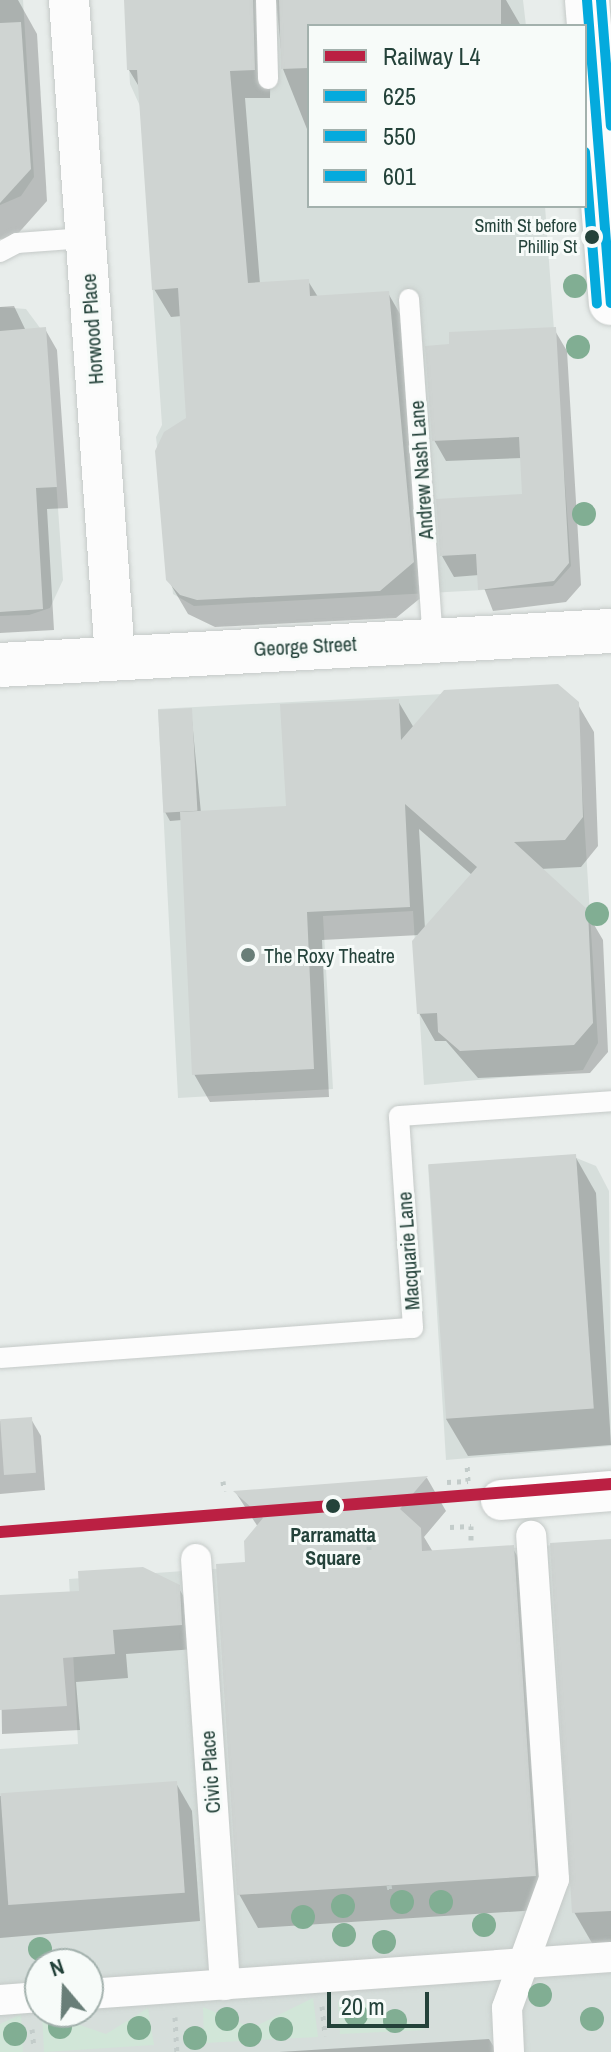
<!DOCTYPE html>
<html>
<head>
<meta charset="utf-8">
<style>
	body { margin:0 }
	#map { position:relative; width:611px; height:2052px; overflow:hidden; background:#e8edeb; font-family:"Archivo Narrow",sans-serif }
	div>[style] { position:absolute }
	.built>* { inset:0; background:#d6dedb }
	.green>* { inset:0; background:#d1e6d8 }
	.shadow>* { inset:0; background:#0003 }
	.building>* { inset:0; background:#cfd4d2; transform-origin:0 0 }
	.path>* { height:5px; margin-top:-2.5px; transform-origin:0; background:repeating-linear-gradient(90deg,#c3ccca 0 4px,transparent 0 10px) }
	.roads { filter:drop-shadow(0 0 2px #c5cac8) drop-shadow(0 0 2px #c5cac8) }
	.service>* { height:20px; margin:-10px; padding:0 10px; transform-origin:10px; border-radius:10px; background:#fcfcfc }
	.pedestrian>* { height:30px; margin:-15px; padding:0 15px; transform-origin:15px; border-radius:15px; background:#fcfcfc }
	.minor>* { height:40px; margin:-20px; padding:0 20px; transform-origin:20px; border-radius:20px; background:#fcfcfc }
	.tertiary>* { height:44px; margin:-22px; padding:0 22px; transform-origin:22px; border-radius:22px; background:#fcfcfc }
	.bus-1>* { height:10px; margin:-5px; padding:0 5px; transform-origin:5px; border-radius:5px; background:#04aadd }
	.bus-2>* { height:10px; margin:-5px; padding:0 5px; transform-origin:5px; border-radius:5px; background:#04aadd }
	.bus-3>* { height:10px; margin:-5px; padding:0 5px; transform-origin:5px; border-radius:5px; background:#04aadd }
	.rail-1>* { height:12px; margin:-6px; padding:0 6px; transform-origin:6px; border-radius:6px; background:#bb2043 }
	.trees>* { width:24px; height:24px; margin:-12px; border-radius:50%; background:#81ae93 }
	.dots>* { width:22px; height:22px; translate:-50% -50%; box-sizing:border-box; border:4px solid #f7fbf9; border-radius:50% }
	span { translate:-50% -50%; white-space:nowrap; text-align:center; line-height:1.15; -webkit-text-stroke:6px #f7fbf9; paint-order:stroke }
	.bus-label { font-size:18px; color:#24423a }
	.right { translate:-100% -50%; text-align:right }
	.street-label { font-size:20px; color:#24423a }
	.poi-label { font-size:20px; color:#24423a }
	.left { translate:0 -50%; text-align:left }
	.stop-label { font-size:20px; color:#24423a; font-weight:700 }
	.legend { position:absolute; left:307px; top:24px; width:280px; height:184px; box-sizing:border-box; background:#f7fbf9; border:2px solid #a3b1ad; margin:0; padding:10px 14px; list-style:none; font-size:24px; color:#24423a }
	.legend li { display:flex; align-items:center; gap:16px; height:40px }
	.legend b { width:40px; border:2px solid #a3b1ad }
	.north { position:absolute; left:24px; top:1948px; width:80px; height:80px; box-sizing:border-box; background:#f7fbf9; border:2px solid #a3b1ad; border-radius:50%; rotate:341deg; font-size:22px; font-weight:700; line-height:32px; text-align:center; color:#24423a }
	.north::after { content:''; display:block; margin:auto; width:28px; height:36px; background:#697e78; clip-path:polygon(50% 0,100% 100%,50% 72%,0 100%) }
	.scale { position:absolute; left:327px; top:1992px; width:102px; height:36px; box-sizing:border-box; border:4px solid #24423a; border-top:0; padding-left:10px; font-size:24px; line-height:28px; white-space:nowrap; color:#24423a; -webkit-text-stroke:6px #f7fbf9; paint-order:stroke }
</style>
</head>
<body>
<div id="map">
	<div class="built">
		<div style="clip-path:polygon(0 0,23px 0,34px 177px,21px 196px,0 205px)"></div>
		<div style="clip-path:polygon(125px 0,523px 0,526px 26px,309px 26px,309px 206px,545px 206px,571px 566px,553px 586px,194px 606px,173px 594px,156px 437px,162px 425px,140px 106px,130px 84px)"></div>
		<div style="clip-path:polygon(0 307px,26px 309px,46px 336px,63px 580px,50px 608px,29px 615px,0 616px)"></div>
		<div style="clip-path:polygon(557px 688px,577px 705px,598px 1043px,583px 1070px,424px 1085px,413px 911px,323px 916px,333px 1089px,178px 1098px,158px 709px)"></div>
		<div style="clip-path:polygon(569px 1155px,596px 1166px,609px 1191px,611px 1446px,446px 1460px,428px 1165px)"></div>
		<div style="clip-path:polygon(evenodd,611px 1541px,611px 2052px,0 2052px,0 1749px,78px 1744px,69px 1579px,611px 1541px,40px 1964px,88px 1964px,88px 2012px,40px 2012px,40px 1964px)"></div>
	</div>
	<div class="green">
		<div style="clip-path:polygon(313px 1998px,318px 2037px,204px 2043px,203px 2007px,252px 2028px)"></div>
		<div style="clip-path:polygon(353px 1998px,426px 2030px,340px 2034px,338px 2002px)"></div>
		<div style="clip-path:polygon(148px 2008px,154px 2045px,44px 2052px,42px 2012px,106px 2034px)"></div>
		<div style="clip-path:polygon(21px 2014px,23px 2052px,0 2052px,0 2024px)"></div>
	</div>
	<div class="shadow">
		<div style="clip-path:polygon(0 0,18px 0,37px 34px,47px 201px,14px 238px,0 239px)"></div>
		<div style="clip-path:polygon(126px 0,272px 0,270px 98px,245px 98px,260px 284px,308px 281px,318px 297px,388px 293px,404px 321px,429px 591px,396px 618px,215px 627px,188px 614px,171px 585px,188px 420px,182px 316px,171px 317px,154px 289px,141px 90px,129px 70px)"></div>
		<div style="clip-path:polygon(276px 0,506px 0,521px 26px,309px 26px,309px 134px,283px 69px)"></div>
		<div style="clip-path:polygon(14px 306px,26px 331px,45px 329px,57px 350px,68px 508px,47px 509px,54px 630px,0 633px,0 307px)"></div>
		<div style="clip-path:polygon(554px 329px,567px 351px,581px 585px,566px 602px,493px 611px,479px 575px,454px 577px,442px 556px,524px 496px,522px 458px,446px 461px,434px 440px)"></div>
		<div style="clip-path:polygon(evenodd,398px 701px,414px 728px,577px 703px,594px 732px,598px 846px,581px 867px,540px 869px,586px 911px,603px 940px,608px 1052px,590px 1073px,478px 1078px,446px 1041px,435px 1041px,419px 1013px,420px 935px,322px 940px,329px 1097px,210px 1102px,194px 1074px,182px 820px,170px 821px,165px 812px,191px 710px,201px 813px,288px 808px,398px 701px,419px 829px,472px 875px,425px 929px,419px 829px)"></div>
		<div style="clip-path:polygon(575px 1156px,596px 1193px,611px 1445px,468px 1456px,446px 1419px)"></div>
		<div style="clip-path:polygon(31px 1419px,41px 1436px,45px 1490px,0 1494px,0 1421px)"></div>
		<div style="clip-path:polygon(427px 1478px,446px 1511px,424px 1537px,433px 1552px,512px 1547px,532px 1581px,554px 1909px,258px 1928px,239px 1894px,247px 1564px,258px 1527px,236px 1493px)"></div>
		<div style="clip-path:polygon(611px 1542px,611px 1949px,596px 1950px,574px 1912px)"></div>
		<div style="clip-path:polygon(178px 1587px,193px 1612px,195px 1649px,126px 1654px,128px 1678px,76px 1682px,80px 1730px,2px 1734px,0 1597px)"></div>
		<div style="clip-path:polygon(176px 1783px,192px 1811px,200px 1921px,0 1938px,0 1796px)"></div>
		<div style="clip-path:polygon(489px 2039px,497px 2052px,279px 2052px)"></div>
	</div>
	<div class="building">
		<div style="clip-path:polygon(124px 0,253px 0,255px 70px,230px 71px,248px 283px,309px 279px,310px 296px,389px 291px,414px 562px,380px 591px,197px 600px,180px 595px,166px 580px,155px 451px,164px 432px,186px 418px,178px 288px,152px 290px,137px 70px,127px 70px)"></div>
		<div style="clip-path:polygon(279px 0,501px 0,501px 26px,309px 26px,309px 68px,281px 69px)"></div>
		<div style="clip-path:polygon(21px 22px,31px 169px,0 203px,0 23px)"></div>
		<div style="clip-path:polygon(46px 327px,57px 487px,36px 488px,43px 609px,0 612px,0 331px)"></div>
		<div style="clip-path:polygon(556px 327px,569px 563px,554px 581px,478px 590px,476px 554px,440px 556px,436px 499px,522px 494px,519px 437px,432px 441px,425px 346px,449px 344px,449px 332px)"></div>
		<div style="clip-path:polygon(558px 684px,579px 702px,583px 817px,565px 840px,514px 842px,588px 910px,593px 1023px,574px 1045px,460px 1051px,438px 1032px,437px 1013px,417px 1014px,412px 941px,477px 867px,405px 804px,410px 907px,307px 912px,314px 1069px,192px 1075px,180px 812px,286px 806px,280px 704px,399px 699px,401px 740px,444px 690px)"></div>
		<div style="left:192px;top:708px;width:103px;height:34px;rotate:87deg"></div>
		<div style="left:576px;top:1154px;width:255px;height:148px;rotate:86deg"></div>
		<div style="left:32px;top:1417px;width:56px;height:32px;rotate:86deg"></div>
		<div style="clip-path:polygon(428px 1476px,400px 1509px,421px 1528px,422px 1551px,514px 1545px,536px 1876px,237px 1895px,216px 1564px,245px 1562px,244px 1541px,263px 1518px,233px 1491px)"></div>
		<div style="clip-path:polygon(611px 1539px,611px 1911px,572px 1913px,550px 1543px)"></div>
		<div style="clip-path:polygon(143px 1567px,180px 1585px,182px 1625px,113px 1630px,115px 1654px,63px 1658px,67px 1706px,0 1710px,0 1595px,79px 1591px,78px 1571px)"></div>
		<div style="left:177px;top:1781px;width:112px;height:177px;rotate:86deg"></div>
	</div>
	<div class="path">
		<div style="left:223px;top:1481px;width:10px;rotate:84deg"></div>
		<div style="left:447px;top:1482px;width:21px;rotate:-3deg"></div>
		<div style="left:468px;top:1481px;width:19px;rotate:-93deg"></div>
		<div style="left:450px;top:1527px;width:21px;rotate:-3deg"></div>
		<div style="left:471px;top:1526px;width:14px;rotate:90deg"></div>
		<div style="left:369px;top:1546px;width:8px;rotate:90deg"></div>
		<div style="left:389px;top:1885px;width:5px;rotate:79deg"></div>
		<div style="left:322px;top:2006px;width:30px;rotate:84deg"></div>
		<div style="left:175px;top:2017px;width:35px;rotate:87deg"></div>
		<div style="left:32px;top:2029px;width:19px;rotate:84deg"></div>
	</div>
	<div class="roads">
		<div class="service">
			<div style="left:266px;top:0;width:79px;rotate:88.5deg"></div>
			<div style="left:0;top:252px;width:19px;rotate:-28deg"></div>
			<div style="left:17px;top:243px;width:68px;rotate:-4.2deg"></div>
			<div style="left:409px;top:299px;width:343px;rotate:86deg"></div>
			<div style="left:0;top:1358px;width:414px;rotate:-4.2deg"></div>
			<div style="left:413px;top:1328px;width:212px;rotate:-93.8deg"></div>
			<div style="left:399px;top:1116px;width:213px;rotate:-4deg"></div>
		</div>
		<div class="pedestrian">
			<div style="left:196px;top:1559px;width:427px;rotate:86.1deg"></div>
			<div style="left:88px;top:1994px;width:524px;rotate:-4.05deg"></div>
			<div style="left:0;top:2000px;width:40px;rotate:-4.3deg"></div>
			<div style="left:509px;top:2052px;width:44px;rotate:-92.6deg"></div>
			<div style="left:507px;top:2008px;width:137px;rotate:-70deg"></div>
			<div style="left:554px;top:1879px;width:344px;rotate:-93.8deg"></div>
		</div>
		<div class="minor">
			<div style="left:69px;top:0;width:660px;rotate:86deg"></div>
			<div style="left:501px;top:1500px;width:110px;rotate:-4.7deg"></div>
		</div>
		<div class="tertiary">
			<div style="left:587px;top:0;width:304px;rotate:85.5deg"></div>
			<div style="left:0;top:665px;width:612px;rotate:-3.19deg"></div>
		</div>
	</div>
	<div class="bus-1">
		<div style="left:587px;top:0;width:304px;rotate:85.5deg"></div>
	</div>
	<div class="bus-2">
		<div style="left:585px;top:152px;width:152px;rotate:85.5deg"></div>
	</div>
	<div class="bus-3">
		<div style="left:601px;top:0;width:126px;rotate:85.5deg"></div>
	</div>
	<div class="rail-1">
		<div style="left:0;top:1532px;width:613px;rotate:-4.49deg"></div>
	</div>
	<div class="trees">
		<div style="left:575px;top:286px"></div>
		<div style="left:578px;top:347px"></div>
		<div style="left:584px;top:514px"></div>
		<div style="left:597px;top:914px"></div>
		<div style="left:402px;top:1902px"></div>
		<div style="left:441px;top:1902px"></div>
		<div style="left:343px;top:1906px"></div>
		<div style="left:303px;top:1917px"></div>
		<div style="left:484px;top:1925px"></div>
		<div style="left:344px;top:1935px"></div>
		<div style="left:384px;top:1942px"></div>
		<div style="left:40px;top:1949px"></div>
		<div style="left:540px;top:1995px"></div>
		<div style="left:356px;top:2015px"></div>
		<div style="left:227px;top:2019px"></div>
		<div style="left:592px;top:2019px"></div>
		<div style="left:395px;top:2021px"></div>
		<div style="left:60px;top:2027px"></div>
		<div style="left:139px;top:2028px"></div>
		<div style="left:281px;top:2029px"></div>
		<div style="left:15px;top:2034px"></div>
		<div style="left:250px;top:2035px"></div>
		<div style="left:195px;top:2038px"></div>
	</div>
	<div class="dots">
		<div style="left:592px;top:237px;background:#24423a"></div>
		<div style="left:248px;top:955px;background:#697e78"></div>
		<div style="left:333px;top:1506px;background:#24423a"></div>
	</div>
	<div class="bus-label">
		<span class="right" style="left:577px;top:237px">Smith St before<br>Phillip St</span>
	</div>
	<div class="street-label">
		<span style="left:92px;top:329px;rotate:-94deg">Horwood Place</span>
		<span style="left:421px;top:470px;rotate:-94deg">Andrew Nash Lane</span>
		<span style="left:305px;top:646px;rotate:-3deg">George Street</span>
		<span style="left:408px;top:1251px;rotate:-94deg">Macquarie Lane</span>
		<span style="left:210px;top:1772px;rotate:-94deg">Civic Place</span>
	</div>
	<div class="poi-label">
		<span class="left" style="left:264px;top:955px">The Roxy Theatre</span>
	</div>
	<div class="stop-label">
		<span style="left:333px;top:1546px">Parramatta<br>Square</span>
	</div>
	<ul class="legend">
	<li><b style="height:10px;background:#bb2043"></b>Railway L4</li>
	<li><b style="height:10px;background:#04aadd"></b>625</li>
	<li><b style="height:10px;background:#04aadd"></b>550</li>
	<li><b style="height:10px;background:#04aadd"></b>601</li>
	</ul>
	<div class="north">N</div>
	<div class="scale">20 m</div>
</div>
</body>
</html>
